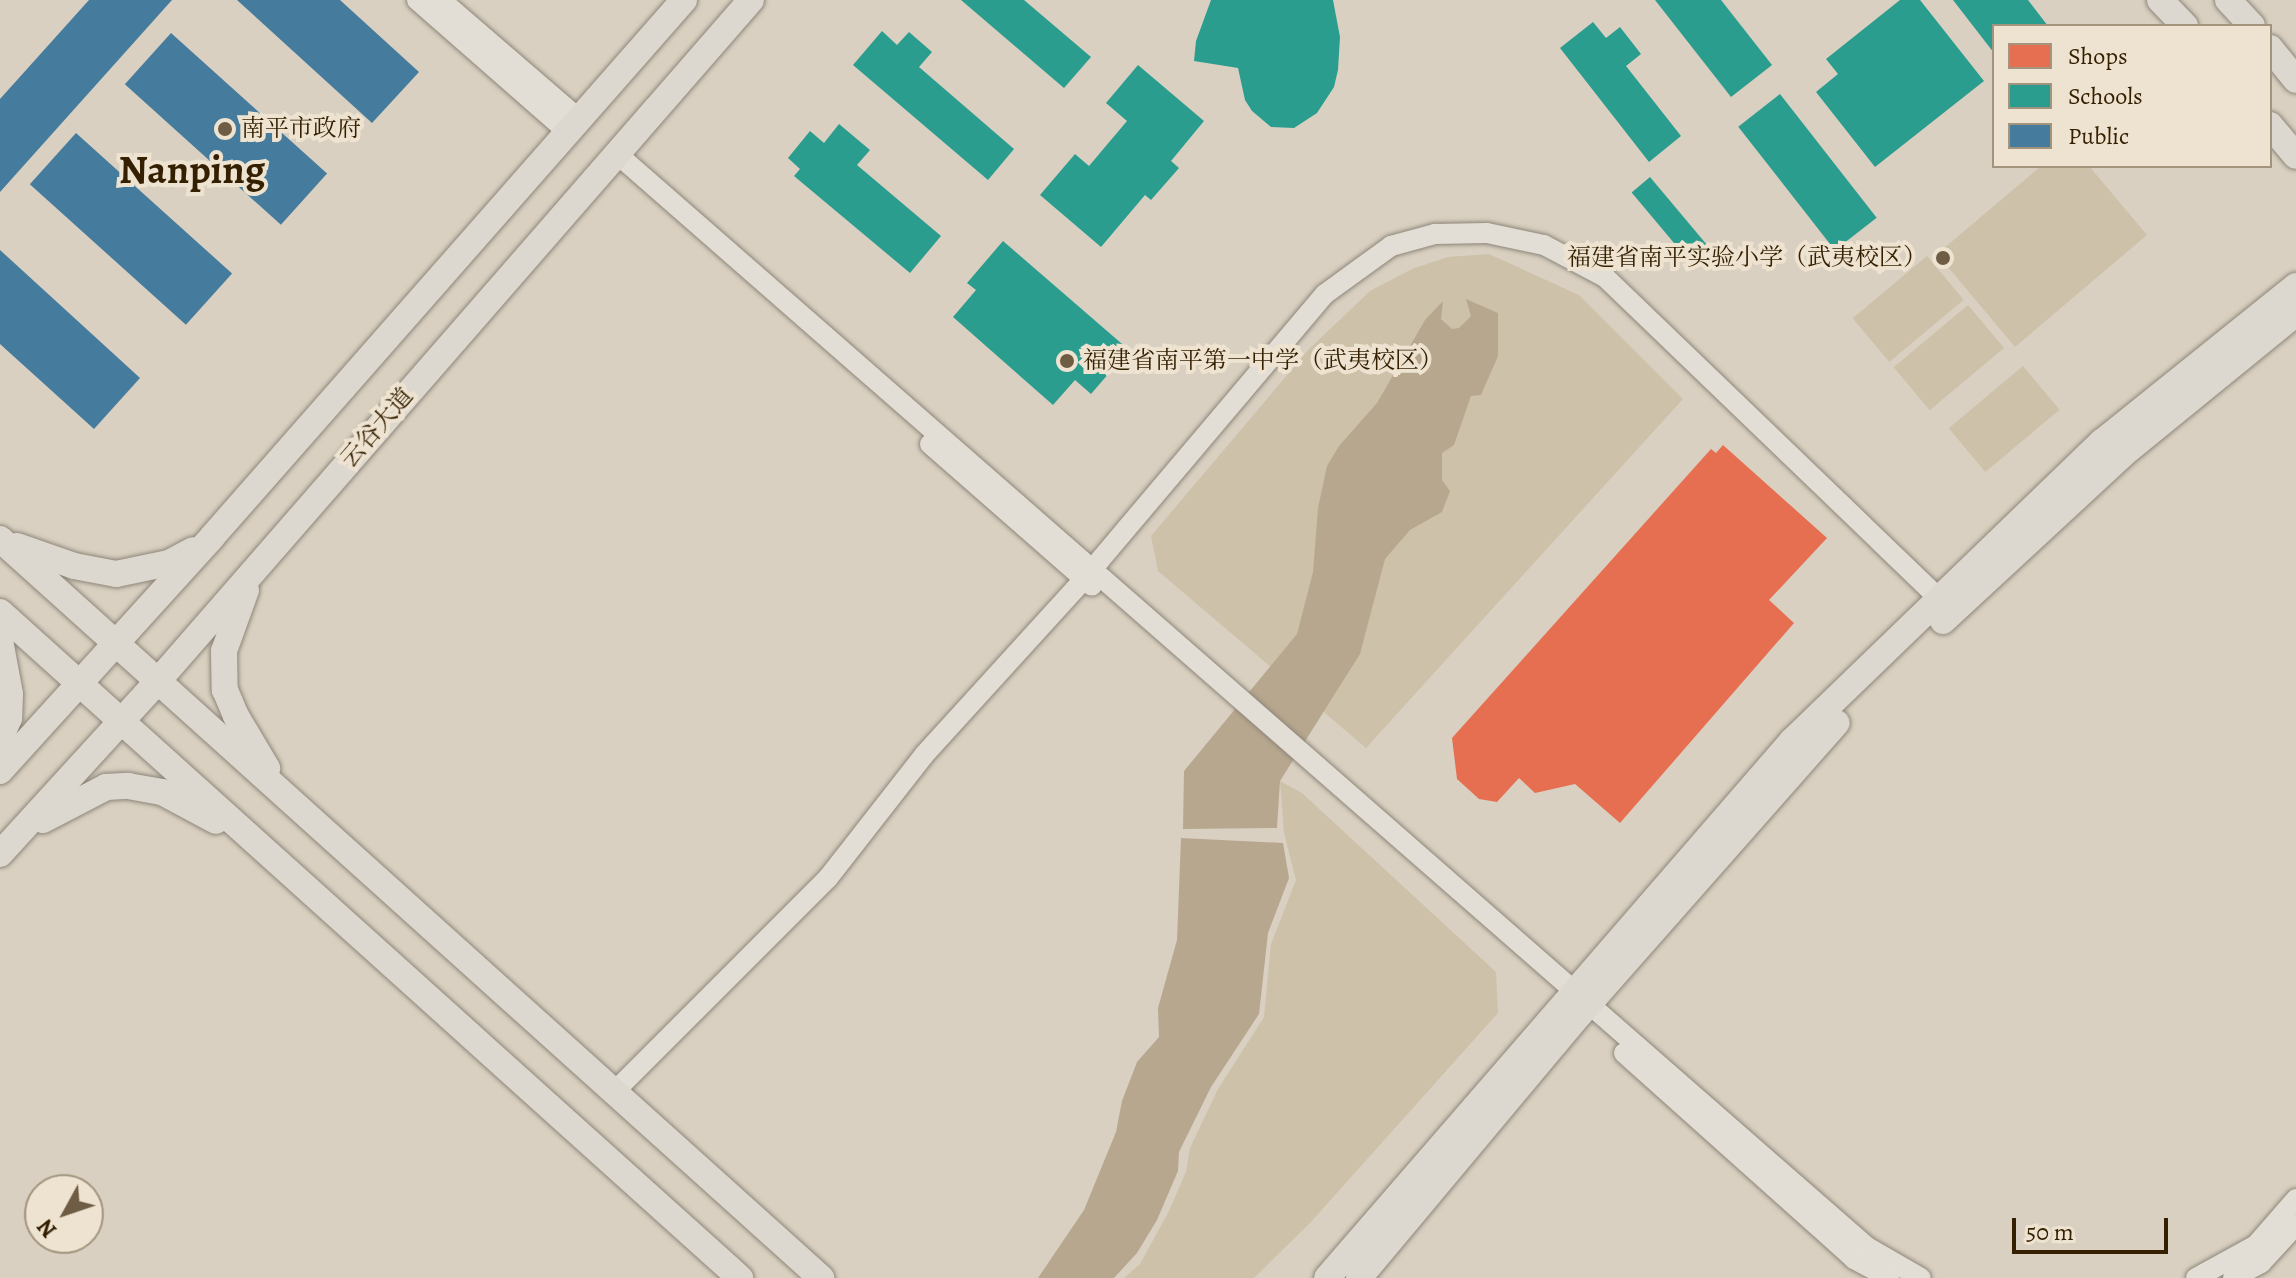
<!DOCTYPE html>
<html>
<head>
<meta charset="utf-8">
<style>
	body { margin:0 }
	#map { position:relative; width:2296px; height:1278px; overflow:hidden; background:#d9d0c1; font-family:Alegreya,"Noto Serif SC",serif }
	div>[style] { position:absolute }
	.green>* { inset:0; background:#cec1aa; transform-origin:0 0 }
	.water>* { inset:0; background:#b7a78f }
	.shops>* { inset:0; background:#e76f51 }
	.schools>* { inset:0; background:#2a9d8f; transform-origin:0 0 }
	.public>* { inset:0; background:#457b9d; transform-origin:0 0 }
	.roads { filter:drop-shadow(0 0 2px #8e8679) drop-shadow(0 0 2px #8e8679) }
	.minor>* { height:20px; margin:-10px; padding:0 10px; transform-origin:10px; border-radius:10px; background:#e2ded5 }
	.major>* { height:26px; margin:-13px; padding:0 13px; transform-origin:13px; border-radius:13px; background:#ddd8cf }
	.dots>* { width:22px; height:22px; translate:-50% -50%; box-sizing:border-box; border:4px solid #ede3d0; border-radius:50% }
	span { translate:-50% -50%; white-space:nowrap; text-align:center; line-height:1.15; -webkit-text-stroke:8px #ede3d0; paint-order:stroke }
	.poi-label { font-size:24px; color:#341f01 }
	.left { translate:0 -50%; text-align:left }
	.right { translate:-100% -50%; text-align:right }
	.street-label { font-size:24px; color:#341f01 }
	.town-label { font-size:40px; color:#341f01; font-weight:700 }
	.legend { position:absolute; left:1992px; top:24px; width:280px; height:144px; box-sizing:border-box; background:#ede3d0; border:2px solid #a3957d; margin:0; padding:10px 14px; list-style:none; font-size:24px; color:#341f01 }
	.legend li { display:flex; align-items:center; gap:16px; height:40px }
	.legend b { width:40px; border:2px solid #a3957d }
	.north { position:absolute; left:24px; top:1174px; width:80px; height:80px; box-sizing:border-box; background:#ede3d0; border:2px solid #a3957d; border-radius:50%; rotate:230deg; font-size:22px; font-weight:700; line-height:32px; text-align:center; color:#341f01 }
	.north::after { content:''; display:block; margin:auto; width:28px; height:36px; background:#6e5d44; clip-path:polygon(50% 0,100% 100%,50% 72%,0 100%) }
	.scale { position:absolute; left:2012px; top:1218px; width:156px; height:36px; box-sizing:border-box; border:4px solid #341f01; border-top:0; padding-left:10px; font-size:24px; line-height:28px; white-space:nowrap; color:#341f01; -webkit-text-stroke:6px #ede3d0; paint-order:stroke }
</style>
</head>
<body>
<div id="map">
	<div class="green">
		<div style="clip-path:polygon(2041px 166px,2089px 166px,2147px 235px,2015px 347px,1937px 254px)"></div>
		<div style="clip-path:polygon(1489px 254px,1579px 295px,1683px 399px,1366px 748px,1158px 571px,1151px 536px,1310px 348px,1370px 291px,1412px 269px,1448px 257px)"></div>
		<div style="left:1927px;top:256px;width:57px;height:97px;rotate:50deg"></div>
		<div style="left:1968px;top:305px;width:56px;height:97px;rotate:50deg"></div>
		<div style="left:2023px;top:366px;width:57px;height:97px;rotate:50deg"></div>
		<div style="clip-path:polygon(1280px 781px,1302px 793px,1496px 972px,1498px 1013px,1310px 1223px,1254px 1278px,1124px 1278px,1140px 1264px,1168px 1213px,1186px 1172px,1190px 1148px,1218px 1089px,1264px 1017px,1271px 944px,1296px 880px,1284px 833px)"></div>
	</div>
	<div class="water">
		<div style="clip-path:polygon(1466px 299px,1498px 313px,1498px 356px,1481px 395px,1471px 396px,1454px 445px,1442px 453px,1442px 480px,1450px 491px,1442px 512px,1410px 530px,1385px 559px,1360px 654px,1280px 781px,1277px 828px,1183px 829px,1184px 771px,1297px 634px,1313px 572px,1318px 508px,1327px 466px,1339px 446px,1377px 403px,1425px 320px,1443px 301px,1441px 319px,1452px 329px,1459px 328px,1471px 316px)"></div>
		<div style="clip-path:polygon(1181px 838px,1283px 843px,1289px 878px,1268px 933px,1259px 1014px,1211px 1087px,1179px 1152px,1178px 1171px,1157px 1220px,1137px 1253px,1114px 1278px,1038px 1278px,1084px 1210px,1116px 1132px,1122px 1101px,1137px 1062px,1159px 1037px,1158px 1008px,1177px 940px)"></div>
	</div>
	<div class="shops">
		<div style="clip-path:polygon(1723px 445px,1827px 538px,1769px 600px,1794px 623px,1620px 823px,1575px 784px,1535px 793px,1519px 778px,1497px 802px,1479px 799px,1457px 779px,1452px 738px,1711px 449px,1716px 453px)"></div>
	</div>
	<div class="schools">
		<div style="clip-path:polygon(961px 0,1024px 0,1091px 57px,1064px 88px)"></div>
		<div style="clip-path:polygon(1211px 0,1333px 0,1340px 37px,1338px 70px,1334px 87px,1317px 113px,1294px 128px,1271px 127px,1252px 111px,1245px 100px,1238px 68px,1194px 61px,1196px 41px)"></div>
		<div style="clip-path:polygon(1655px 0,1721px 0,1772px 65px,1731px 97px)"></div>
		<div style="clip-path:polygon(1900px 0,1920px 0,1984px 81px,1875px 167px,1816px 92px,1838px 74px,1826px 59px)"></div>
		<div style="clip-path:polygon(1953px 0,2028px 0,2048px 26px,1994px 26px,1994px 53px)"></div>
		<div style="clip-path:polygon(1593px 22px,1606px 38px,1620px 27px,1641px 54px,1626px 66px,1681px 136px,1649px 162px,1560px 48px)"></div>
		<div style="clip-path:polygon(882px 31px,897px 45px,909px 32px,932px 52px,919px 67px,1014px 149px,988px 180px,853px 65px)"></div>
		<div style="clip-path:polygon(1138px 65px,1204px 121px,1171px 161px,1179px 168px,1151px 200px,1145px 195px,1101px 247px,1040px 195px,1075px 154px,1089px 166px,1127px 121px,1106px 103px)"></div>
		<div style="left:1780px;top:94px;width:157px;height:53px;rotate:52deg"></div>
		<div style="clip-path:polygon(839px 124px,870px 150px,857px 165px,941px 236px,910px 273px,794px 176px,800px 169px,788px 158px,810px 131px,824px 143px)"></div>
		<div style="left:1650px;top:177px;width:93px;height:24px;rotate:50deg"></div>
		<div style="clip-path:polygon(1003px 241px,1129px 350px,1091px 394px,1075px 380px,1053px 405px,953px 317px,976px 290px,967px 283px)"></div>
	</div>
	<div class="public">
		<div style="clip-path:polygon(89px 0,172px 0,0 192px,0 99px)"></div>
		<div style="clip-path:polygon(237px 0,340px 0,419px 72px,372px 123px)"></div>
		<div style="left:171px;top:33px;width:210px;height:69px;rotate:42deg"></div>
		<div style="left:76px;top:133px;width:210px;height:69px;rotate:42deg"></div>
		<div style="clip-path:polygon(0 250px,140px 378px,94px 429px,0 344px)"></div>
	</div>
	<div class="roads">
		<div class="minor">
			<div style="left:417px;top:0;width:201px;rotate:41.2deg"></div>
			<div style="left:441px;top:0;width:182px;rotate:40.8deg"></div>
			<div style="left:616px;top:153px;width:1662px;rotate:41.17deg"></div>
			<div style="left:1867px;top:1247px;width:62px;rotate:29.9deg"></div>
			<div style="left:930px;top:444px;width:215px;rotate:41.2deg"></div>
			<div style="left:1624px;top:1053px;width:309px;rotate:41.8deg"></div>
			<div style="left:1854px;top:1259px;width:40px;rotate:28deg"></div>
			<div style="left:615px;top:1091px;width:301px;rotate:-45deg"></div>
			<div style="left:828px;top:878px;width:156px;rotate:-52deg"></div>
			<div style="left:924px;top:755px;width:238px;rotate:-47.7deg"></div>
			<div style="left:1084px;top:579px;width:373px;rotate:-49.8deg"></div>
			<div style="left:1325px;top:294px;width:82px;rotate:-36deg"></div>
			<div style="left:1391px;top:246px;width:46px;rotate:-15.3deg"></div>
			<div style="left:1435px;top:234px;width:52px;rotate:-1.1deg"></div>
			<div style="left:1487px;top:233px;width:58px;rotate:11.9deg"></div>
			<div style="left:1544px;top:245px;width:69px;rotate:27.7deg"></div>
			<div style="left:1605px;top:277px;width:465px;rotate:43.9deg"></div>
			<div style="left:2196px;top:1278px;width:68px;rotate:-28.8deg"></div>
			<div style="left:2256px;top:1245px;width:61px;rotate:-49deg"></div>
			<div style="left:2233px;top:1278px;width:32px;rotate:-28deg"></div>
			<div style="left:2261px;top:1263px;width:52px;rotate:-47.4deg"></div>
		</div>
		<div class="major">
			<div style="left:2160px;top:0;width:36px;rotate:46deg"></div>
			<div style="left:2228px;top:0;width:35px;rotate:47deg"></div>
			<div style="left:2270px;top:48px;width:41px;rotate:50.9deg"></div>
			<div style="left:2270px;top:125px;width:40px;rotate:50deg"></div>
			<div style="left:0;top:539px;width:1105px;rotate:41.99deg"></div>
			<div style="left:17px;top:546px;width:60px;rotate:19.3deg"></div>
			<div style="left:74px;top:566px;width:43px;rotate:10.8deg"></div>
			<div style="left:116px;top:574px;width:54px;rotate:-11.7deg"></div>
			<div style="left:169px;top:563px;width:27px;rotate:-28deg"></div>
			<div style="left:246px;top:590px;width:65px;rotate:109.8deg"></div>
			<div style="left:224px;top:651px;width:39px;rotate:89deg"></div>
			<div style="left:225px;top:690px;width:28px;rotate:67deg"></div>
			<div style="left:236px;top:716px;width:61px;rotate:59.2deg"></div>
			<div style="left:0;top:612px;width:996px;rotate:41.99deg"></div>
			<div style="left:1943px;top:621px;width:244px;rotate:-42.8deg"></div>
			<div style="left:2122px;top:455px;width:225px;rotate:-39.2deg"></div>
			<div style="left:0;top:640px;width:55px;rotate:79.5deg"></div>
			<div style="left:10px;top:694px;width:24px;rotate:92deg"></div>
			<div style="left:9px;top:718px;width:23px;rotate:113deg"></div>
			<div style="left:0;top:771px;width:316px;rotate:-47.8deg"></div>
			<div style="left:212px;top:537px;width:715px;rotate:-48.69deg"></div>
			<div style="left:43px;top:820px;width:71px;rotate:-27.6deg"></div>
			<div style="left:106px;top:787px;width:22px;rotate:-3deg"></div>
			<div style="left:128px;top:786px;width:35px;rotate:10deg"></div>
			<div style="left:162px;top:792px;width:61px;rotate:28.2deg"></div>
			<div style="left:0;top:854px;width:234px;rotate:-47.6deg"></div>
			<div style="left:158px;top:681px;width:903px;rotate:-48.95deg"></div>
			<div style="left:1327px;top:1278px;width:710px;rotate:-49.11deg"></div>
			<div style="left:1792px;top:741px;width:431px;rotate:-44deg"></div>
			<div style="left:2102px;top:442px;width:249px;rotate:-38.8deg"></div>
			<div style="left:1359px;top:1278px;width:344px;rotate:-50.1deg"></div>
			<div style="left:1580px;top:1014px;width:388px;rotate:-48.6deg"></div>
		</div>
	</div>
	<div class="dots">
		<div style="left:225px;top:129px;background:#6e5d44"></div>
		<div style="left:1943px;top:258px;background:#6e5d44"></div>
		<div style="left:1067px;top:361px;background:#6e5d44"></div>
	</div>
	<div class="poi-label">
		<span class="left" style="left:241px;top:129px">南平市政府</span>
		<span class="right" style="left:1927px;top:258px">福建省南平实验小学（武夷校区）</span>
		<span class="left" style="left:1083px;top:361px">福建省南平第一中学（武夷校区）</span>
	</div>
	<div class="street-label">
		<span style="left:377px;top:428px;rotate:-49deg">云谷大道</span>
	</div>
	<div class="town-label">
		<span style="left:192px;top:170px">Nanping</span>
	</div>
	<ul class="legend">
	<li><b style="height:22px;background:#e76f51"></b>Shops</li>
	<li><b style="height:22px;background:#2a9d8f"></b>Schools</li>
	<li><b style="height:22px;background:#457b9d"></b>Public</li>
	</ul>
	<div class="north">N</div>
	<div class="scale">50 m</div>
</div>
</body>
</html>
